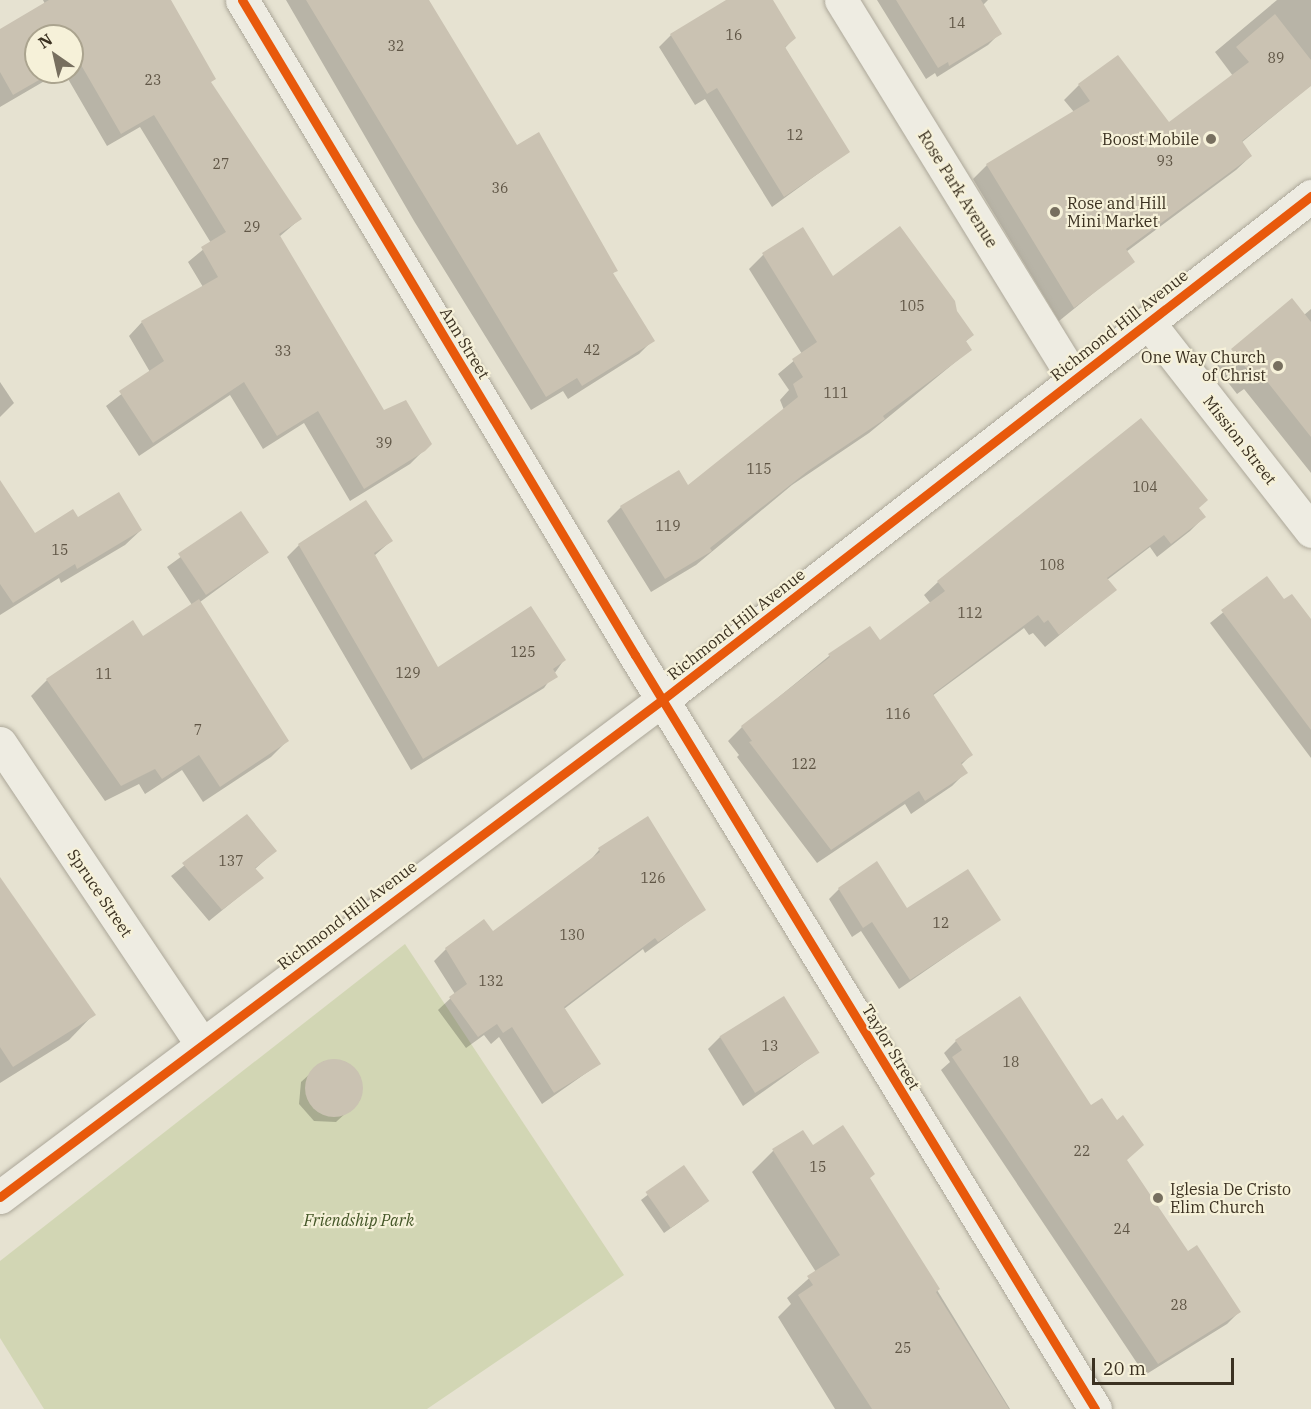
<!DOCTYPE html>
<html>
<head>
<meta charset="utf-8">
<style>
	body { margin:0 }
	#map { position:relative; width:1311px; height:1409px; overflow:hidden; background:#e6e2d1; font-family:"IBM Plex Serif",serif }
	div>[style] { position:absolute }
	.green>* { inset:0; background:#d2d6b4 }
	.shadow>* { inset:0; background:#0003 }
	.building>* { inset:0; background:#cac2b2; transform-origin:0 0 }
	.round { border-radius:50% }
	.roads { filter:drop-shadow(0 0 2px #aca799) drop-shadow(0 0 2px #aca799) }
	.street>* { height:33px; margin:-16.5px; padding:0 16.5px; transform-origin:16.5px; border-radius:16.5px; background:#eeece2 }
	.cycleway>* { height:9px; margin:-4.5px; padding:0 4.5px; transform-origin:4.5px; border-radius:4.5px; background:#e8590c }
	.dots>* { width:16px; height:16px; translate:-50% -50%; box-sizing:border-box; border:3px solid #f6f1d9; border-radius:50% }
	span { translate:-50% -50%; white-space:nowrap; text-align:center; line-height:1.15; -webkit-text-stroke:4.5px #f6f1d9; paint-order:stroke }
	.number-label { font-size:14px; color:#5f5545 }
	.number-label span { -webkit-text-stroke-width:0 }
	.poi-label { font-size:16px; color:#3b3121 }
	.right { translate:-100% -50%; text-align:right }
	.left { translate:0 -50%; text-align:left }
	.street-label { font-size:16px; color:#3b3121 }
	.park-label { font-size:16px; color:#455728; font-style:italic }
	.north { position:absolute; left:24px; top:24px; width:60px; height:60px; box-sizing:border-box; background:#f6f1d9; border:2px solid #aba48f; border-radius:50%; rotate:326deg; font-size:16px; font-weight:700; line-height:24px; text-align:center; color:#3b3121 }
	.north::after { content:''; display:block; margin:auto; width:21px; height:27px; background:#776f5f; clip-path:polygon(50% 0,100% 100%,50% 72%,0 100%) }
	.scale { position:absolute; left:1092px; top:1358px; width:142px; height:27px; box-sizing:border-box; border:3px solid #3b3121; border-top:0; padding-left:8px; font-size:18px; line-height:21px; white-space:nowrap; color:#3b3121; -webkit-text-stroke:4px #f6f1d9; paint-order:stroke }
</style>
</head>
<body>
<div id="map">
	<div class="green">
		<div style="clip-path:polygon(405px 944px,624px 1275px,427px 1409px,44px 1409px,0 1338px,0 1261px)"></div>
	</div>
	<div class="shadow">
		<div style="clip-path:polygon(43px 0,166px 0,210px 83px,300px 219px,279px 237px,383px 412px,424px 450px,410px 464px,350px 501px,304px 423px,263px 449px,230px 395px,139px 456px,106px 406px,150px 372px,129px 336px,142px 322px,203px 287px,188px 262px,211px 243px,140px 127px,107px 146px,64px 72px,72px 72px,72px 36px,36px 36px,36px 72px,60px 72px,0 107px,0 31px,45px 4px)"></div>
		<div style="clip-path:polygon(286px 0,427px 0,516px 147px,616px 270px,612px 274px,653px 340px,639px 354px,568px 399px,563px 391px,531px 410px,414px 221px)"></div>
		<div style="clip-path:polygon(733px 0,771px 0,794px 38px,785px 48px,848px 152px,772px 207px,705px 99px,695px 105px,659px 47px,671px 35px)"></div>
		<div style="clip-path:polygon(877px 0,988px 0,983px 5px,1000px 33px,988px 45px,937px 77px,935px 73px,926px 79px)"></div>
		<div style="clip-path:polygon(1277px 0,1311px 0,1311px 85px,1241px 143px,1251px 156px,1236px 170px,1126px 252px,1133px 261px,1059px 321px,973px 179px,987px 165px,1074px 112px,1064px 100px,1079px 85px,1169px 124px,1233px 76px,1215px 52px)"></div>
		<div style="clip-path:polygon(803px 229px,833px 278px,955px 312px,972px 335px,965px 342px,970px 350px,869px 433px,792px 485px,696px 565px,651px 592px,607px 521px,621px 507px,688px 488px,784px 410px,780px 400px,789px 390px,778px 374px,802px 354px,749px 269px,763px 255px)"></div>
		<div style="clip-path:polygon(1292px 300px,1304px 315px,1311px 309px,1311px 473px,1244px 389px,1237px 394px,1216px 367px)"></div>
		<div style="clip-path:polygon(0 382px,14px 403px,0 417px)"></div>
		<div style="clip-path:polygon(0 483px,35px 535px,78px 519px,141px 530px,125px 545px,61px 583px,59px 578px,0 615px)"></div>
		<div style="clip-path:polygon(1197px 509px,1204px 517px,1190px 531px,1157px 557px,1150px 547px,1107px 580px,1115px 590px,1045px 647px,1033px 633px,1029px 635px,1024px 628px,932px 696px,971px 755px,961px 765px,966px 772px,952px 786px,911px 814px,905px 804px,817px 863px,737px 757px,739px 755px,728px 741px,742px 727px,829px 656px,870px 628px,879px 642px,931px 604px,924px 595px,938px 582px)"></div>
		<div style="clip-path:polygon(241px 513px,267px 553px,200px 602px,287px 741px,271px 757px,203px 802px,182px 770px,145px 794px,139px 784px,105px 801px,31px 696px,47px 680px,143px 638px,192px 605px,167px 567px)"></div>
		<div style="clip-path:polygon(391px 541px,374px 556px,438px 669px,564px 660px,544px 688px,411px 770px,287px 557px,299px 545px)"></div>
		<div style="clip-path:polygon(1266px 578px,1311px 637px,1311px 758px,1210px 623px)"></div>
		<div style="clip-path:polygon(247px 816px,275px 851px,255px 869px,262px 878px,209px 921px,171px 876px)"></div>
		<div style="clip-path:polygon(648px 819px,704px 910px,645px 953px,643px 949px,564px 1009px,599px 1064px,542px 1104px,499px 1037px,491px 1044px,484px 1035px,466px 1048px,438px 1010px,455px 994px,434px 961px,446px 949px,493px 933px,588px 863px,599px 850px)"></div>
		<div style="clip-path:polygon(0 879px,94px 1014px,69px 1040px,0 1083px)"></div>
		<div style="clip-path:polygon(839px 889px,907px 910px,999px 920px,899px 989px,861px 931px,852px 937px,829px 899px)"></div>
		<div style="clip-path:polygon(720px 1037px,817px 1053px,743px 1106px,708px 1049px)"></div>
		<div style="clip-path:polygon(956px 1041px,1116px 1122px,1125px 1161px,1188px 1253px,1239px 1312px,1227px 1324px,1145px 1375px,941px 1070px,950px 1062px,944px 1053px)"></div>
		<div style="clip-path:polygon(324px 1061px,346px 1062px,361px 1079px,360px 1100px,336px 1122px,314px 1121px,299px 1104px,301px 1082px)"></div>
		<div style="clip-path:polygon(813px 1147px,869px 1179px,1010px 1409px,835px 1409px,778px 1317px,791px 1304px,787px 1298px,816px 1272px,752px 1172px,773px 1151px)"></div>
		<div style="clip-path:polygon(684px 1167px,702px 1206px,664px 1233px,641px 1200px)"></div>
	</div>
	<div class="building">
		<div style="clip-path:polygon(49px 0,171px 0,216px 79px,211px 82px,302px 219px,279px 234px,384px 410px,406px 400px,432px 444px,425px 451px,364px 489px,318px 411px,277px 436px,244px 382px,153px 443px,119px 391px,164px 361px,141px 321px,218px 277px,201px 247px,226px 232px,154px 115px,121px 134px,77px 58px,72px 61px,72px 36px,36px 36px,36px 72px,53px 72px,13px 95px,0 72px,0 29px)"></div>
		<div style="clip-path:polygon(306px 0,429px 0,517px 145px,539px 132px,618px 271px,613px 273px,655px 341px,582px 386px,577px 378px,546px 397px)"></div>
		<div style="clip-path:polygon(726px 0,773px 0,796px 38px,785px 47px,850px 152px,784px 197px,717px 88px,707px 94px,670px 34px)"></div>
		<div style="clip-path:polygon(896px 0,981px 0,1002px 34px,949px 66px,948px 62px,938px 68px)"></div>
		<div style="clip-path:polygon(1275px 14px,1311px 60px,1311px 86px,1242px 141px,1252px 156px,1126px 249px,1135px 262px,1074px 308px,986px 164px,1090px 101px,1078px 84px,1118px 55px,1169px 122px,1249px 62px,1236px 47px)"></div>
		<div style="clip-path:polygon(900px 226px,955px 301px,957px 311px,974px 335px,966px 341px,972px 350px,883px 416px,885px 419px,808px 471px,710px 548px,712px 551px,665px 579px,620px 506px,679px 470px,688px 485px,798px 397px,793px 384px,803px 377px,792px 359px,817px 342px,762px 253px,803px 227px,833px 276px)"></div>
		<div style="clip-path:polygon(1292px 298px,1311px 322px,1311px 437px,1261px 374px,1254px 378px,1231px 349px)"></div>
		<div style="clip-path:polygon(1141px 418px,1208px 500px,1199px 508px,1206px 517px,1171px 544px,1164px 535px,1107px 578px,1117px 590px,1059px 635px,1048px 620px,1044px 623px,1038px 615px,933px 694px,973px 755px,961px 763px,968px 773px,925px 801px,919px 791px,831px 850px,749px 742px,752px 741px,741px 726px,830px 657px,828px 654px,870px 626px,880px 640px,945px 591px,937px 581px)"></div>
		<div style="clip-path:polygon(0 480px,35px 533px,73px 509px,78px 517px,119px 492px,142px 530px,77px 569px,75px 564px,13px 603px,0 584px)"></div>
		<div style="clip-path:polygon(366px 500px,393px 541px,374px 553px,438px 667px,531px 606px,566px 660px,553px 669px,558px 677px,423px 759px,298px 544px)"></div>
		<div style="left:241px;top:511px;width:50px;height:76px;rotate:56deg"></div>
		<div style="clip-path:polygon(1267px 576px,1284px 599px,1292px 594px,1311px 619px,1311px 730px,1221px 610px)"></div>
		<div style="clip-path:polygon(199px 599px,289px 741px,220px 787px,199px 755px,162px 779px,155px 769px,121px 786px,46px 679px,133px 620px,143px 636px)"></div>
		<div style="clip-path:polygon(247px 814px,277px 851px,255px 868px,264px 878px,222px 910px,182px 863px)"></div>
		<div style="clip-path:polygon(648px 816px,706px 910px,658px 942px,655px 938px,564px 1007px,601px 1064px,554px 1093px,512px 1027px,503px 1033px,497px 1024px,478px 1037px,449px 997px,467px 984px,445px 948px,484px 919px,493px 931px,600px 852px,598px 848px)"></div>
		<div style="clip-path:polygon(877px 861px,907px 908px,968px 869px,1001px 920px,910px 980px,872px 922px,863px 928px,838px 888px)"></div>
		<div style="clip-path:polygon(0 877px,96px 1015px,13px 1067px,0 1047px)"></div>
		<div style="left:784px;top:996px;width:67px;height:76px;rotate:58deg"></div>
		<div style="clip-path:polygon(1020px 996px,1091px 1105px,1102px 1098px,1117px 1120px,1123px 1115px,1144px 1145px,1127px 1160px,1188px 1251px,1197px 1245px,1241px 1312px,1158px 1364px,952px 1057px,962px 1050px,955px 1040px)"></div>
		<div class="round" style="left:305px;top:1059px;width:58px;height:58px"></div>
		<div style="clip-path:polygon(843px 1125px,875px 1174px,870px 1178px,940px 1289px,936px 1292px,1009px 1409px,872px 1409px,798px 1295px,813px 1285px,807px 1276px,840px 1255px,772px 1149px,803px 1130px,813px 1145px)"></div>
		<div style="left:684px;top:1165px;width:44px;height:47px;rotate:55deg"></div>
	</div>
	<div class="roads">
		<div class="street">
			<div style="left:242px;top:0;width:764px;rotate:59.04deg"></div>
			<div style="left:635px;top:655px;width:883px;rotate:58.61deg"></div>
			<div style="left:841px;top:0;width:444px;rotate:58.4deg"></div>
			<div style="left:1148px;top:322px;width:265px;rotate:52deg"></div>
			<div style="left:0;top:743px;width:361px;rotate:56.2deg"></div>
			<div style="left:0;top:1197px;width:828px;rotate:-36.9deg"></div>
			<div style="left:662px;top:700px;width:822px;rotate:-37.83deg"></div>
		</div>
	</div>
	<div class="cycleway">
		<div style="left:242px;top:0;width:764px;rotate:59.04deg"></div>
		<div style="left:635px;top:655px;width:883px;rotate:58.61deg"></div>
		<div style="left:0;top:1197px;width:828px;rotate:-36.9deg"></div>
		<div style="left:662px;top:700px;width:822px;rotate:-37.83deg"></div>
	</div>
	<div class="dots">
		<div style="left:1211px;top:139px;background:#776f5f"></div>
		<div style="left:1055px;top:212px;background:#776f5f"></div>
		<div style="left:1278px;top:366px;background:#776f5f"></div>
		<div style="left:1158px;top:1198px;background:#776f5f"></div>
	</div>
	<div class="number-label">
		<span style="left:957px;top:23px">14</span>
		<span style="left:734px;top:35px">16</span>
		<span style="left:396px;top:46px">32</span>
		<span style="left:1276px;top:58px">89</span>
		<span style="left:153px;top:80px">23</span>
		<span style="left:795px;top:135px">12</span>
		<span style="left:1165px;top:161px">93</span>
		<span style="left:221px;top:164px">27</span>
		<span style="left:500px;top:188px">36</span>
		<span style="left:252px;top:227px">29</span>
		<span style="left:912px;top:306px">105</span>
		<span style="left:592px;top:350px">42</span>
		<span style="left:283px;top:351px">33</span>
		<span style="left:836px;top:393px">111</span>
		<span style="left:384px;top:443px">39</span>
		<span style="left:759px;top:469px">115</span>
		<span style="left:1145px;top:487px">104</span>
		<span style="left:668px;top:526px">119</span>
		<span style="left:60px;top:550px">15</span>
		<span style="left:1052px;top:565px">108</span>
		<span style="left:970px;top:613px">112</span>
		<span style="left:523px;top:652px">125</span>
		<span style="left:408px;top:673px">129</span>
		<span style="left:104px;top:674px">11</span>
		<span style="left:898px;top:714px">116</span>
		<span style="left:198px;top:730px">7</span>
		<span style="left:804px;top:764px">122</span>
		<span style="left:231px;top:861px">137</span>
		<span style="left:653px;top:878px">126</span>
		<span style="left:941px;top:923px">12</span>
		<span style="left:572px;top:935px">130</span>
		<span style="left:491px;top:981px">132</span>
		<span style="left:770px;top:1046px">13</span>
		<span style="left:1011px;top:1062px">18</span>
		<span style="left:1082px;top:1151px">22</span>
		<span style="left:818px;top:1167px">15</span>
		<span style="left:1122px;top:1229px">24</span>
		<span style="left:1179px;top:1305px">28</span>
		<span style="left:903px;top:1348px">25</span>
	</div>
	<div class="poi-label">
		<span class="right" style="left:1199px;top:139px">Boost Mobile</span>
		<span class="left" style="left:1067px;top:212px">Rose and Hill<br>Mini Market</span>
		<span class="right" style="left:1266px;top:366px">One Way Church<br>of Christ</span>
		<span class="left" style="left:1170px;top:1198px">Iglesia De Cristo<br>Elim Church</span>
	</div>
	<div class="street-label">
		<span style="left:958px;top:189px;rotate:58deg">Rose Park Avenue</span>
		<span style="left:1119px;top:325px;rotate:-38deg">Richmond Hill Avenue</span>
		<span style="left:465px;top:343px;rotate:59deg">Ann Street</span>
		<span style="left:1240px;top:440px;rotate:52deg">Mission Street</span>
		<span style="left:736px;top:624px;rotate:-38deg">Richmond Hill Avenue</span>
		<span style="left:100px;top:893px;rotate:56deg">Spruce Street</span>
		<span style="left:347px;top:915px;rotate:-37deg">Richmond Hill Avenue</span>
		<span style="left:891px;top:1047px;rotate:59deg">Taylor Street</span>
	</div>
	<div class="park-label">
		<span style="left:359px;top:1220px">Friendship Park</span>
	</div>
	<div class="north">N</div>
	<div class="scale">20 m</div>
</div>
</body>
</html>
